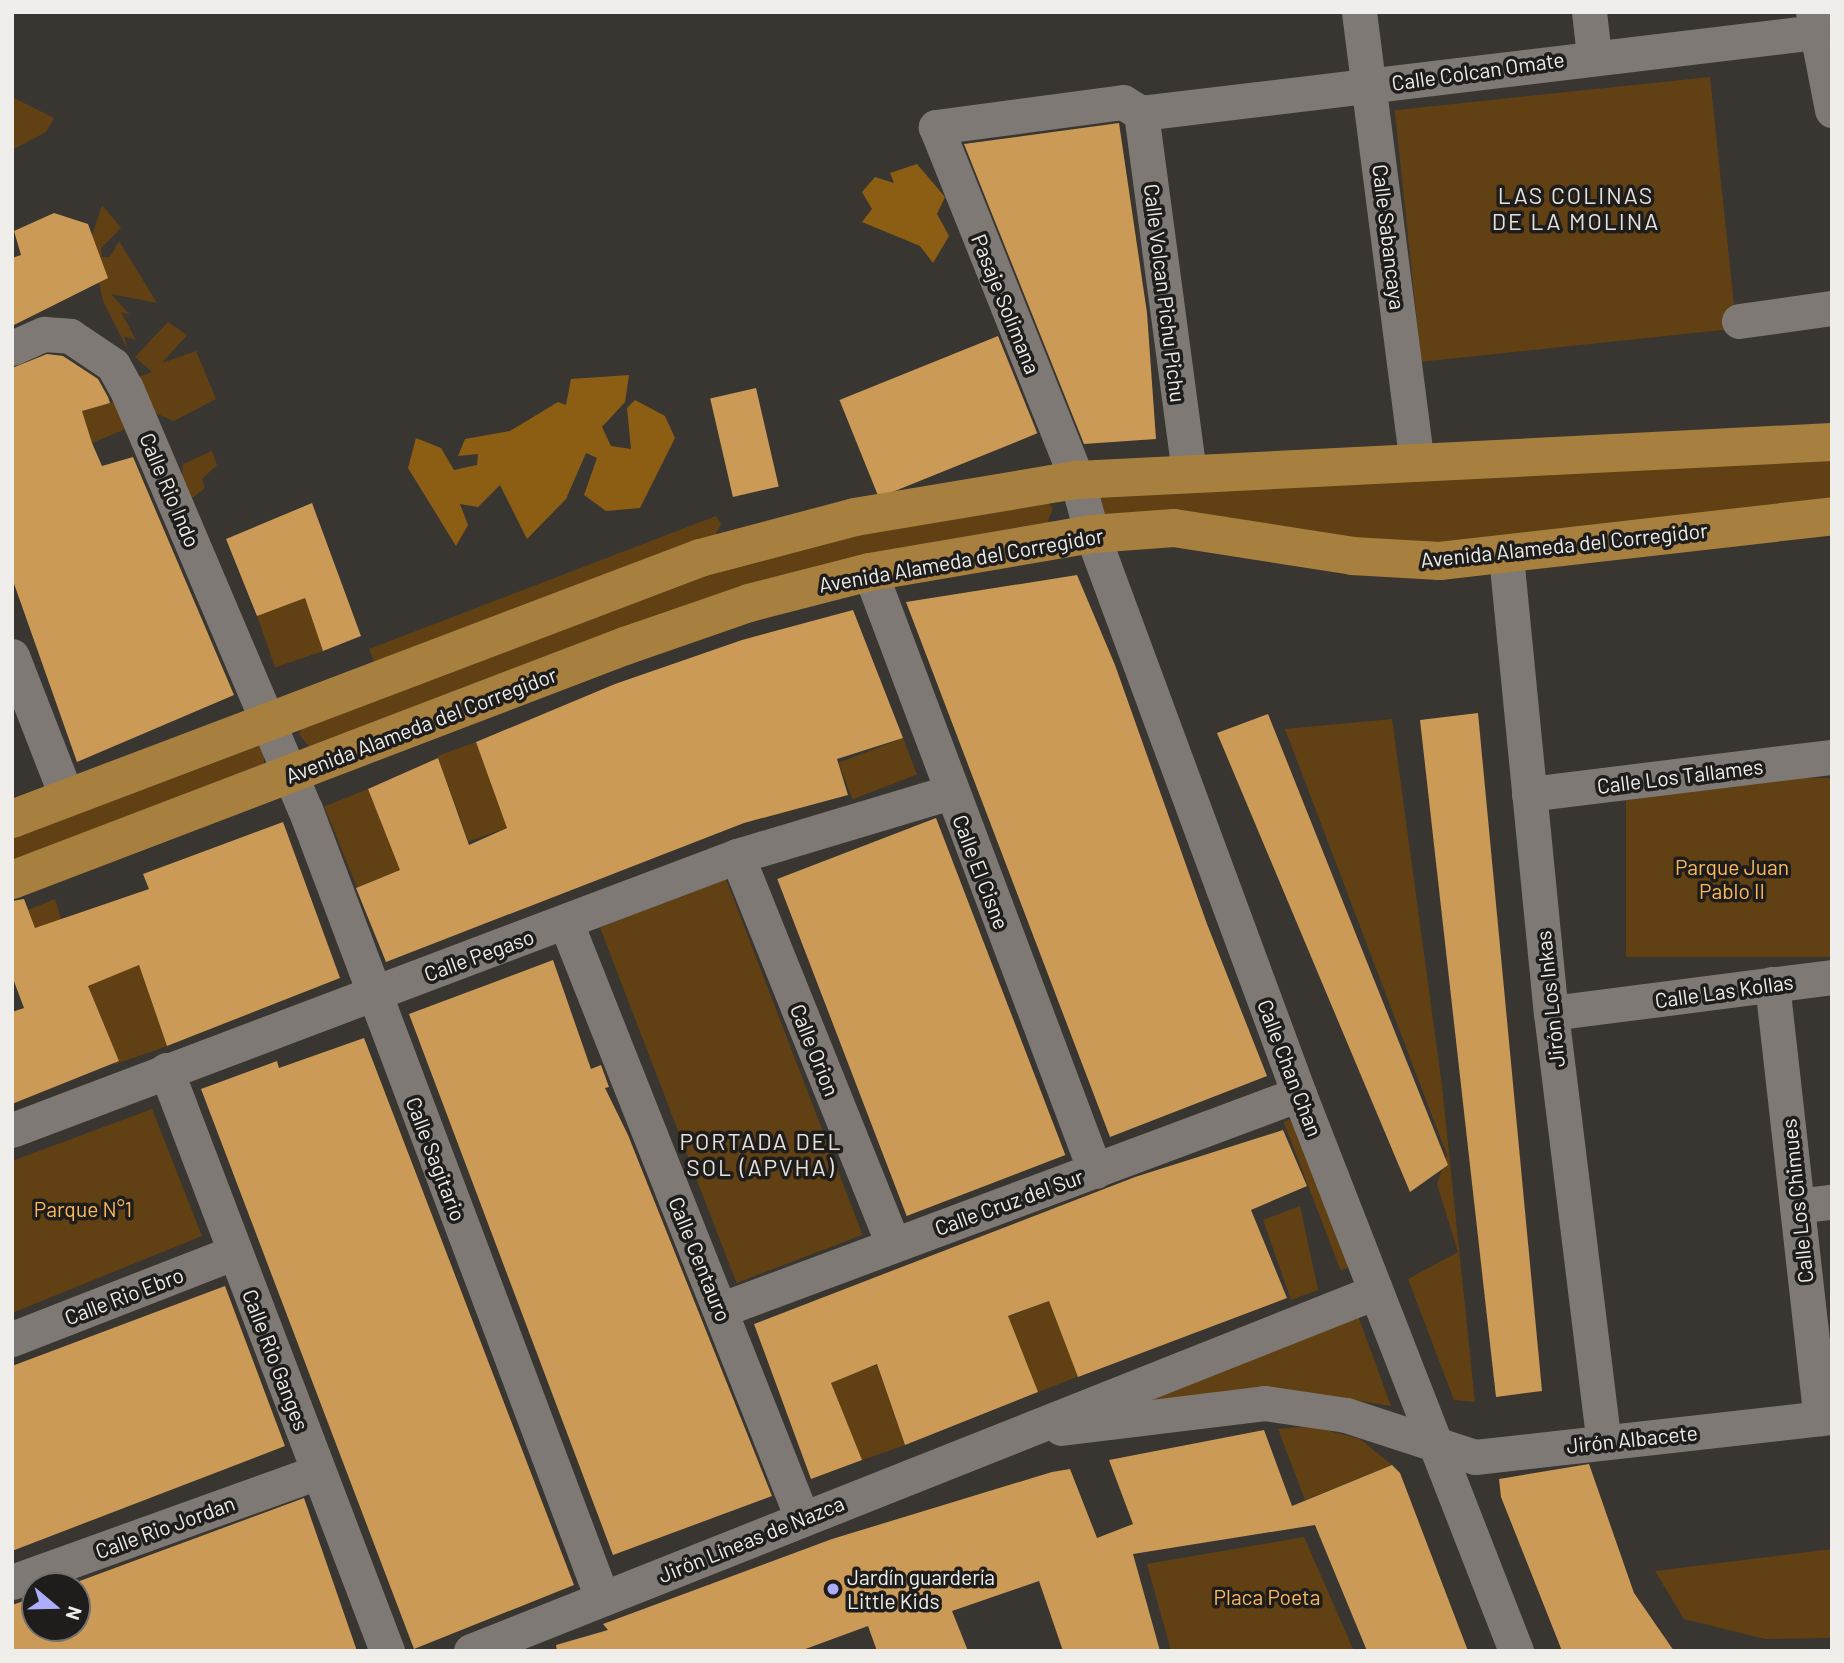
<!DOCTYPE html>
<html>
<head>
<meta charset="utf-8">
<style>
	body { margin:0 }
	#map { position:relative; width:1844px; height:1663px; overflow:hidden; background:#393530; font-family:Barlow,sans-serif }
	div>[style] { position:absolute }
	.green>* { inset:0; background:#614113; transform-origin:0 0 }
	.forest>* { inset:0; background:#8c5e14 }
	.building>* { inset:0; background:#cb9a57; transform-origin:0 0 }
	.minor>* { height:35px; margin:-17.5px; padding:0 17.5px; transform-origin:17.5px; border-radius:17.5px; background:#7e7974 }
	.major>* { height:38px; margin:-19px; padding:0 19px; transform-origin:19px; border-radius:19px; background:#a7803f }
	.dots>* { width:19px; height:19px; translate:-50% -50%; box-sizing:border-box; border:4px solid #1f1d1b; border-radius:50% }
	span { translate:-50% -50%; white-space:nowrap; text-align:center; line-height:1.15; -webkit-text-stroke:7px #1f1d1b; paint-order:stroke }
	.street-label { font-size:21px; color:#f0eeeb }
	.park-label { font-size:21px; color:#fbb95d }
	.poi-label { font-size:21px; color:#f0eeeb }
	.left { translate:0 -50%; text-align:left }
	.neighbourhood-label { font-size:23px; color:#e6e1db; letter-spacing:2px }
	.frame { position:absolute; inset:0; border:14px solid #f0eeeb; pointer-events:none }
	.north { position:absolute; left:21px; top:1572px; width:70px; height:70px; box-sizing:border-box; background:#1f1d1b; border:2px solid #73716e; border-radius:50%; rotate:109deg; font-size:19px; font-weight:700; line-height:28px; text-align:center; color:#f0eeeb }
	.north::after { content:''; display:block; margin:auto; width:24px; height:32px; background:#adaefb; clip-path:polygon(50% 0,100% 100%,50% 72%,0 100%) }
</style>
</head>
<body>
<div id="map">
	<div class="green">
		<div style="left:1710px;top:77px;width:253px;height:317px;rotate:84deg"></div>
		<div style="clip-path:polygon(12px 97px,54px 118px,46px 132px,12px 150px)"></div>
		<div style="clip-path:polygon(102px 205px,121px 228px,101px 248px,102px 257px,110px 257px,119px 241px,157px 303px,111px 294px,130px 315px,121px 312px,136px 340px,124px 336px,128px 350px,103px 301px,90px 241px)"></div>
		<div style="clip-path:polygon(168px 322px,187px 335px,162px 363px,196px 351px,216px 399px,174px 421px,155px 413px,135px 378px,152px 372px,135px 357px)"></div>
		<div style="clip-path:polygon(116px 401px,128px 428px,92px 443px,82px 411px)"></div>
		<div style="clip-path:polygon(212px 451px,217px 465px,202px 479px,205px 488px,191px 499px,182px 476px,183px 464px)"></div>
		<div style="clip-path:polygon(1832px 456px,1832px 502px,1462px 547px,1101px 517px,1099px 498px)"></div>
		<div style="clip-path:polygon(1046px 500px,1053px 508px,1046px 526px,310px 748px,299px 734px,303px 726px,689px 575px,831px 536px)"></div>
		<div style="clip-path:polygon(716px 516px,721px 524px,714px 538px,375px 664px,369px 649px)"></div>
		<div style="left:305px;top:598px;width:56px;height:51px;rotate:71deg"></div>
		<div style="clip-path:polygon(1392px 719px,1442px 1086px,1475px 1402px,1454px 1400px,1408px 1279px,1458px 1252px,1437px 1184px,1447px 1155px,1285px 729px)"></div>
		<div style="left:903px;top:738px;width:39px;height:69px;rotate:69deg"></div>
		<div style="clip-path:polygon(255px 742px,264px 747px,264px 767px,12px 866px,12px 832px)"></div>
		<div style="left:476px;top:742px;width:91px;height:41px;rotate:70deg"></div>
		<div style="left:1832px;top:778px;width:179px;height:206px;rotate:90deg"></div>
		<div style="left:368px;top:789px;width:87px;height:47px;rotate:68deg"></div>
		<div style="left:726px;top:879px;width:381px;height:135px;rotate:69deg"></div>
		<div style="clip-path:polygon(55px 899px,61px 919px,59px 991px,28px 910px)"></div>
		<div style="left:139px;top:965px;width:86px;height:55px;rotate:71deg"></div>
		<div style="clip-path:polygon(152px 1109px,202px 1236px,12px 1313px,12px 1161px)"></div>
		<div style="left:1294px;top:1118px;width:159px;height:11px;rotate:69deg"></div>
		<div style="clip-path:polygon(1300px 1206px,1318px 1290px,1291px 1300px,1263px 1220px)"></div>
		<div style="left:1049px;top:1301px;width:81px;height:44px;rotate:69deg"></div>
		<div style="clip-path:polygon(1357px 1313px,1391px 1406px,1317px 1394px,1093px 1416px)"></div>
		<div style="left:877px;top:1365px;width:85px;height:49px;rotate:71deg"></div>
		<div style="clip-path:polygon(1310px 1426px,1360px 1439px,1392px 1465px,1305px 1500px,1278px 1429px)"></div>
		<div style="clip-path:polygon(1304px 1537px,1354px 1651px,1171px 1651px,1147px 1564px)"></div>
		<div style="clip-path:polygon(1832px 1549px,1832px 1638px,1765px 1639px,1684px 1619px,1655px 1571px)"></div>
	</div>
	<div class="forest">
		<div style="clip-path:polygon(917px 164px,945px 197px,937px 214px,949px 236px,933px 263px,920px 246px,862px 222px,872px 209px,862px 192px,875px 177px,894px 183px,890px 173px)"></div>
		<div style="clip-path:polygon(629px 375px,625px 402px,602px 427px,611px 446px,631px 449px,627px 408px,635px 400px,665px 416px,675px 438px,640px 508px,606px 511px,584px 495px,597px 458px,586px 453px,566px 499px,527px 539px,500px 485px,478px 507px,460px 504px,468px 525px,456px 546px,408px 468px,416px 438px,441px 448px,454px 470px,477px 465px,478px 454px,458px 456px,465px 439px,510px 431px,558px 402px,566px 405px,571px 379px)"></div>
	</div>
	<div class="building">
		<div style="clip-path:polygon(1119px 123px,1147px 313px,1156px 439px,1084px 444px,964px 144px)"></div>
		<div style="clip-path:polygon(54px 213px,88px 224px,108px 278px,12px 326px,12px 258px,21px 255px,14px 231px)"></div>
		<div style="left:998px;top:336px;width:105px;height:171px;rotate:68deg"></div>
		<div style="clip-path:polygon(47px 354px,63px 356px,98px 379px,108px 397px,110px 403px,82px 411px,92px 443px,102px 466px,133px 457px,234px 695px,77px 762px,12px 578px,12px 368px)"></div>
		<div style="left:756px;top:388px;width:101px;height:47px;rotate:77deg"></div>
		<div style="clip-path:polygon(312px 503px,361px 636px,323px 651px,305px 598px,257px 616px,226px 539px)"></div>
		<div style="clip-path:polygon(1077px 575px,1115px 665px,1207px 924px,1267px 1076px,1110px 1137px,906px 602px)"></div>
		<div style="clip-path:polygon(853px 610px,903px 738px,837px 759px,848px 795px,744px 823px,386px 962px,356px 888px,400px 870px,368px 789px,438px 758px,469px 845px,507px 828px,476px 742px,615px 684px,742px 640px)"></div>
		<div style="clip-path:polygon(1478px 713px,1542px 1391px,1496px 1397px,1420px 720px)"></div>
		<div style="clip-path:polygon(1268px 714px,1448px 1165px,1410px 1192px,1217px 733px)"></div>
		<div style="left:936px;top:818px;width:361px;height:170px;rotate:69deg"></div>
		<div style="clip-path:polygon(283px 822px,340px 978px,167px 1046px,139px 965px,88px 986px,119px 1061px,12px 1104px,12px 1012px,24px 1008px,12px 976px,12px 901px,24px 899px,35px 928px,149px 889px,143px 874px)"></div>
		<div style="clip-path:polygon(553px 960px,591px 1069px,601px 1065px,609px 1087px,605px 1088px,628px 1135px,772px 1496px,613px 1555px,409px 1014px)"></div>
		<div style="clip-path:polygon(364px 1038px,574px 1585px,414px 1649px,201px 1089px,277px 1061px,279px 1068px)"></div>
		<div style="clip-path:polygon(1283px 1130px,1307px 1186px,1251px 1210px,1287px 1298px,1078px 1377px,1049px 1301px,1008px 1316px,1038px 1392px,905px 1445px,877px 1364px,831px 1383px,862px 1460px,811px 1479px,754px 1324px,1135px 1177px)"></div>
		<div style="clip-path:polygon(225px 1286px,285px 1446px,12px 1551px,12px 1366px)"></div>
		<div style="clip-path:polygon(1264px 1430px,1292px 1506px,1392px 1465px,1400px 1473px,1468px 1651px,1367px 1651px,1315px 1525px,1133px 1554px,1160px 1651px,1063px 1651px,1039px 1581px,952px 1611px,968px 1651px,877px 1651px,868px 1626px,800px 1651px,557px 1651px,556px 1645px,608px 1630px,603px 1624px,832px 1539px,1052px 1472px,1070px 1469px,1097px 1538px,1133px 1524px,1109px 1460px)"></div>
		<div style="clip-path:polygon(1589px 1464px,1634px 1593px,1674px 1651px,1562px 1651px,1501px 1497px,1499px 1479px)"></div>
		<div style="clip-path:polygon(304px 1498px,357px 1651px,12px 1651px,12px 1605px,35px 1597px,35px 1628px,77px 1628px,77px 1582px)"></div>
	</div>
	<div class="minor">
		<div style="left:1359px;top:12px;width:454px;rotate:82.7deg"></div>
		<div style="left:1589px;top:12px;width:43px;rotate:83.4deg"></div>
		<div style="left:1813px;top:12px;width:100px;rotate:79deg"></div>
		<div style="left:1141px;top:113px;width:21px;rotate:-149deg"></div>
		<div style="left:1123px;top:102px;width:189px;rotate:172.4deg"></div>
		<div style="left:936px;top:127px;width:380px;rotate:68.2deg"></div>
		<div style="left:1077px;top:480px;width:56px;rotate:74.5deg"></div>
		<div style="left:1092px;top:534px;width:597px;rotate:69.71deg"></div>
		<div style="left:1299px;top:1094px;width:598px;rotate:68.71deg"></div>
		<div style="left:1141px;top:113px;width:679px;rotate:-6.85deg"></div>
		<div style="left:1141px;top:113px;width:364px;rotate:82.4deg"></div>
		<div style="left:1739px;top:321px;width:94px;rotate:-8deg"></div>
		<div style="left:12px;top:348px;width:35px;rotate:-24deg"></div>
		<div style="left:44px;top:334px;width:26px;rotate:4deg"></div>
		<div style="left:70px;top:336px;width:52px;rotate:34deg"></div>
		<div style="left:113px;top:365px;width:26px;rotate:61deg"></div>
		<div style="left:126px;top:388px;width:457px;rotate:67deg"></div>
		<div style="left:305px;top:809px;width:843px;rotate:69.37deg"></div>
		<div style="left:1506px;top:556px;width:459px;rotate:84.4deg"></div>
		<div style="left:1551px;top:1013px;width:432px;rotate:83deg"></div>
		<div style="left:870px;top:572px;width:640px;rotate:69.41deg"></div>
		<div style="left:12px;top:656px;width:152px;rotate:68.8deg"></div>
		<div style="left:1529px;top:794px;width:305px;rotate:-7deg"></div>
		<div style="left:737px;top:856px;width:419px;rotate:68.1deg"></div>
		<div style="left:566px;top:923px;width:640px;rotate:68.36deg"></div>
		<div style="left:1772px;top:984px;width:437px;rotate:83.6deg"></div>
		<div style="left:1551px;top:1013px;width:283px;rotate:-7.3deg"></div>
		<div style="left:166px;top:1070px;width:622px;rotate:69.17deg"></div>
		<div style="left:12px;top:1130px;width:775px;rotate:-20.7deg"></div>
		<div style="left:737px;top:856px;width:223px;rotate:-16.7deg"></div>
		<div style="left:1797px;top:1206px;width:35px;rotate:-7deg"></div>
		<div style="left:720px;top:1310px;width:618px;rotate:-20.46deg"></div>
		<div style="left:12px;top:1339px;width:239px;rotate:-21.3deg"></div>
		<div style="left:1061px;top:1428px;width:205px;rotate:-7deg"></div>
		<div style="left:1264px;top:1403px;width:83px;rotate:8.3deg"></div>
		<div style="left:1346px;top:1415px;width:136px;rotate:18deg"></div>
		<div style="left:1475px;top:1457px;width:359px;rotate:-6.4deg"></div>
		<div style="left:12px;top:1582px;width:325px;rotate:-19.8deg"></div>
		<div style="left:471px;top:1651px;width:973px;rotate:-21.66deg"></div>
	</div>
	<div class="major">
		<div style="left:12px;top:819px;width:736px;rotate:-20.77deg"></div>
		<div style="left:700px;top:558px;width:160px;rotate:-14.8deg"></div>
		<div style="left:855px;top:517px;width:225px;rotate:-9.5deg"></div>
		<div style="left:1077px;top:480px;width:756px;rotate:-2.88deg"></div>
		<div style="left:12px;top:880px;width:656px;rotate:-20.89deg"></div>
		<div style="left:625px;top:646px;width:131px;rotate:-19.1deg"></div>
		<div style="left:749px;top:603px;width:125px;rotate:-14.4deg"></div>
		<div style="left:870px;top:572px;width:225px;rotate:-9.7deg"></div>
		<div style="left:1092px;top:534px;width:82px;rotate:-4.2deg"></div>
		<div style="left:1174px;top:528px;width:180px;rotate:8.9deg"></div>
		<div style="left:1352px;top:556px;width:88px;rotate:3.3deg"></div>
		<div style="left:1440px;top:561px;width:395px;rotate:-6.5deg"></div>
	</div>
	<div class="dots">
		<div style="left:833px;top:1589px;background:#adaefb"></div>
	</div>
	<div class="street-label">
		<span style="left:1478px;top:71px;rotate:-8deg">Calle Colcan Omate</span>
		<span style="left:1389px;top:237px;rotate:83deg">Calle Sabancaya</span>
		<span style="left:1165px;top:293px;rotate:83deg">Calle Volcan Pichu Pichu</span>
		<span style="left:1006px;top:304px;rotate:68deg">Pasaje Solimana</span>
		<span style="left:170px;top:490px;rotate:67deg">Calle Rio Indo</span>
		<span style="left:1564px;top:545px;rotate:-6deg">Avenida Alameda del Corregidor</span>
		<span style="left:961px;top:560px;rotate:-10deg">Avenida Alameda del Corregidor</span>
		<span style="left:421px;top:725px;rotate:-21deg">Avenida Alameda del Corregidor</span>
		<span style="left:1680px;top:776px;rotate:-7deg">Calle Los Tallames</span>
		<span style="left:981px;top:872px;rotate:69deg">Calle El Cisne</span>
		<span style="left:479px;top:955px;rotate:-20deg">Calle Pegaso</span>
		<span style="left:1724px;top:991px;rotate:-8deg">Calle Las Kollas</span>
		<span style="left:1550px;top:999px;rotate:-96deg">Jirón Los Inkas</span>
		<span style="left:815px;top:1050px;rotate:68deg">Calle Orion</span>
		<span style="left:1290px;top:1068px;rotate:69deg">Calle Chan Chan</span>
		<span style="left:436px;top:1159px;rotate:69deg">Calle Sagitario</span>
		<span style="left:1797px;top:1201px;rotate:-96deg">Calle Los Chimues</span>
		<span style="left:1009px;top:1202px;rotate:-20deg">Calle Cruz del Sur</span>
		<span style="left:700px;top:1259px;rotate:68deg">Calle Centauro</span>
		<span style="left:124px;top:1296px;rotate:-21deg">Calle Rio Ebro</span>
		<span style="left:276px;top:1360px;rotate:69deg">Calle Rio Ganges</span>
		<span style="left:1632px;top:1439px;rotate:-6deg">Jirón Albacete</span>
		<span style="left:165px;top:1527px;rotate:-20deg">Calle Rio Jordan</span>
		<span style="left:751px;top:1539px;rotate:-22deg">Jirón Líneas de Nazca</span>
	</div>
	<div class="park-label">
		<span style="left:1732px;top:879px">Parque Juan<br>Pablo II</span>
		<span style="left:83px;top:1209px">Parque N°1</span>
		<span style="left:1267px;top:1597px">Placa Poeta</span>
	</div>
	<div class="poi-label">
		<span class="left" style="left:847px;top:1589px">Jardín guardería<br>Little Kids</span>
	</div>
	<div class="neighbourhood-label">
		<span style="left:1576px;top:208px">LAS COLINAS<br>DE LA MOLINA</span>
		<span style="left:761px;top:1154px">PORTADA DEL<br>SOL (APVHA)</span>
	</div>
	<div class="frame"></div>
	<div class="north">N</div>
</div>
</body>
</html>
